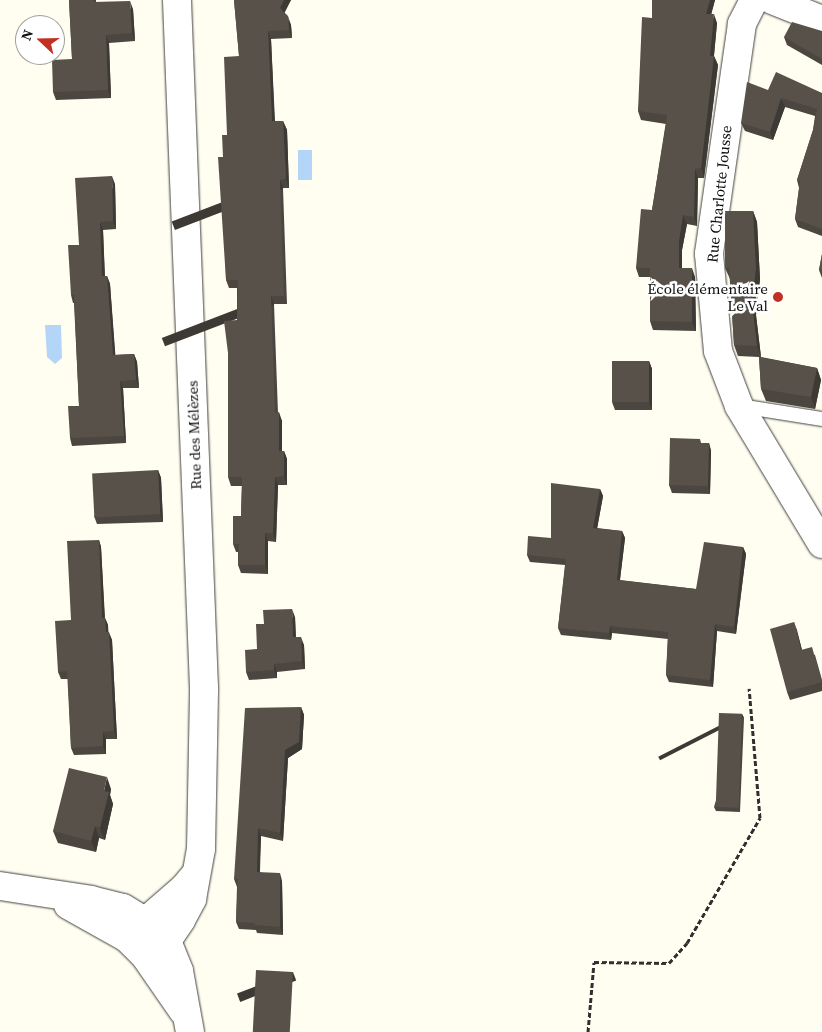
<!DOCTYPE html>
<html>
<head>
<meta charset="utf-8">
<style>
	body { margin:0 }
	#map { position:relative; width:822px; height:1032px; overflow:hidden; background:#fffef0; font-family:"Source Serif 4",serif }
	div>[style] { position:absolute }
	.water>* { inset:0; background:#b3d5f7; transform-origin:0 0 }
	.path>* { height:3px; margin-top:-1.5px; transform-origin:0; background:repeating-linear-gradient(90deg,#303030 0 5px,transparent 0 7.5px) }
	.roads { filter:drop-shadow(0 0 1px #414141) drop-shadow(0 0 1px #414141) }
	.service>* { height:14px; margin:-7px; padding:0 7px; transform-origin:7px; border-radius:7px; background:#fff }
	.minor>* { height:28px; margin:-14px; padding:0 14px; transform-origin:14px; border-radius:14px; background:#fff }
	.tertiary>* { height:28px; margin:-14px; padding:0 14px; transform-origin:14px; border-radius:14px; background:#fff }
	.wall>* { inset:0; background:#4b4640 }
	.shaded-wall>* { inset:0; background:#3d3934; transform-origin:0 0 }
	.building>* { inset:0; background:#57514a; transform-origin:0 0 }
	.dots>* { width:14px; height:14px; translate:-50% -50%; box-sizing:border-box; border:2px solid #fff; border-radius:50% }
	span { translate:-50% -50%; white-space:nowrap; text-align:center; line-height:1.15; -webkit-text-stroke:5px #fff; paint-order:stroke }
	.street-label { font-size:15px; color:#0e0e0e }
	.poi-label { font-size:15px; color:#0e0e0e }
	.right { translate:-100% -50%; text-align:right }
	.north { position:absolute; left:15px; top:15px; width:50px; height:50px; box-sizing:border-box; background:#fff; border:1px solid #9f9f9f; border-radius:50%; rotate:291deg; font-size:14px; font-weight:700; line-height:20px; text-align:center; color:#0e0e0e }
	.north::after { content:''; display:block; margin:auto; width:18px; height:22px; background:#c13123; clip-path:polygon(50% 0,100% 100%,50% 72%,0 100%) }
</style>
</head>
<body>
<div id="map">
	<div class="water">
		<div style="left:298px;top:150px;width:14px;height:30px"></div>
		<div style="clip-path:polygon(45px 325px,61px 325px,62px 358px,55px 364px,47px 357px)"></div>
	</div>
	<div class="path">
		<div style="left:588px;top:1032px;width:70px;rotate:-85.1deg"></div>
		<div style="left:594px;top:962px;width:75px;rotate:0.8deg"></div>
		<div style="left:669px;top:963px;width:27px;rotate:-48deg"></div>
		<div style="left:687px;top:943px;width:145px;rotate:-59.7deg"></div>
		<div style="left:760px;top:818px;width:130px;rotate:-94.8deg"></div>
	</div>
	<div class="roads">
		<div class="service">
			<div style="left:740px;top:406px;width:83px;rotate:9deg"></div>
		</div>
		<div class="minor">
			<div style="left:754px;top:0;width:27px;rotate:117deg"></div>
			<div style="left:742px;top:24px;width:232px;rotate:98.2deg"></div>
			<div style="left:709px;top:254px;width:97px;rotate:84.7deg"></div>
			<div style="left:718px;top:351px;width:59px;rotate:69.1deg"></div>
			<div style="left:739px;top:406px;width:161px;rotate:59deg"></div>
			<div style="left:0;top:886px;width:92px;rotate:8.7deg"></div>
			<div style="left:91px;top:900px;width:33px;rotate:14deg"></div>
			<div style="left:123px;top:908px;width:26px;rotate:31deg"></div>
			<div style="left:145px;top:921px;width:30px;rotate:42deg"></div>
			<div style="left:167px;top:941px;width:32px;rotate:68deg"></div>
			<div style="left:179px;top:971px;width:62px;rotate:79.8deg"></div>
			<div style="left:68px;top:905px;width:68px;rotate:29.2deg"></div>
			<div style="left:127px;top:938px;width:25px;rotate:45deg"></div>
			<div style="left:145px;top:956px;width:67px;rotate:55.4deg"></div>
			<div style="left:132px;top:933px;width:69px;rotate:-40.9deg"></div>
			<div style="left:184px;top:888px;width:16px;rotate:-50deg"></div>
			<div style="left:145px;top:956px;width:27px;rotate:-34deg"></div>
			<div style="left:167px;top:941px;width:25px;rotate:-56deg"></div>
			<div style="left:181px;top:920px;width:24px;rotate:-62deg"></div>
			<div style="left:192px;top:899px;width:51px;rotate:-79.8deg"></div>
			<div style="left:201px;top:849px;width:161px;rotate:-88.9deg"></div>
			<div style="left:204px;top:688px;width:689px;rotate:-92.25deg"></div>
		</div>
		<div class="tertiary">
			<div style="left:772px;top:0;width:54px;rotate:21.8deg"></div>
		</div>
	</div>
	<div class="wall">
		<div style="clip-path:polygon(69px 0,96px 0,96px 2px,133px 9px,135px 41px,109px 43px,111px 98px,56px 100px,53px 92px,72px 59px)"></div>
		<div style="clip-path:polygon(234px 0,291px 0,284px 12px,291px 25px,292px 38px,271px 39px,275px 121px,283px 121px,287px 130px,289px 188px,283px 188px,287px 304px,274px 304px,278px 413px,282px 421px,282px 451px,284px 451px,287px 459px,287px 485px,278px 485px,276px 542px,268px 541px,268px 574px,241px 573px,238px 565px,238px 552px,236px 552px,233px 544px,241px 516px,242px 486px,231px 486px,228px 477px,237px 320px,237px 288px,229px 288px,226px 280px,223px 157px,227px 135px,239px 56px)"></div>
		<div style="clip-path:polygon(652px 0,715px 0,711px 14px,717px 23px,714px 56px,718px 65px,704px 178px,698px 178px,697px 226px,687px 224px,682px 250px,682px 268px,695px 277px,696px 331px,653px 330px,650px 321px,650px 277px,639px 277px,636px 268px,652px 210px,666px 124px,641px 120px,638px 111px,652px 18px)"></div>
		<div style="clip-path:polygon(822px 31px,822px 65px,787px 45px,784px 37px)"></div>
		<div style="clip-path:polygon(768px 90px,822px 93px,822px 236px,798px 227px,795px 219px,799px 188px,797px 180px,813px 130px,815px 116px,785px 107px,773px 140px,745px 131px,741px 123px)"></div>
		<div style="clip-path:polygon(115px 184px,116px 229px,103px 230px,105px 276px,107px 276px,110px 284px,115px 355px,134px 354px,137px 362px,139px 388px,123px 388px,126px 443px,72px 446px,70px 438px,79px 406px,74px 303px,73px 303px,71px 295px,79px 245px)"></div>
		<div style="clip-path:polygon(753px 211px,757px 222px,760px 279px,756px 315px,761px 357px,817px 368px,821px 380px,815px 409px,766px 401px,761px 389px,759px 357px,738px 356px,734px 345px,730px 279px,725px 268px)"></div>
		<div style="clip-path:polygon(822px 254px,822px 278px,819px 270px)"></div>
		<div style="clip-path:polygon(649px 361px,652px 369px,652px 410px,615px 410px,612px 402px)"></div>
		<div style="clip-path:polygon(700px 439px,701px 443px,709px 443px,711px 451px,710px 494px,672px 493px,669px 485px)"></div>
		<div style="clip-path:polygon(158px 470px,161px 478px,163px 522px,97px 524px,94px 516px)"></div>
		<div style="clip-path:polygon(600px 489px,603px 496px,597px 528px,622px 531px,625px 538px,620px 580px,696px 589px,743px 547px,746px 554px,736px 634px,717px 631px,713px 687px,669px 682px,666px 675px,668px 639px,612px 633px,611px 640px,561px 635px,558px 628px,565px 565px,530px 562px,527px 555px,551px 538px)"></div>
		<div style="clip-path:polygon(99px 540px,101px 547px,105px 618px,108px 625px,108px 632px,112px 640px,117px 739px,106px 739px,106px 754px,74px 755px,71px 748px,68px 679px,61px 679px,58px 672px,71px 620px)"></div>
		<div style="clip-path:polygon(295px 617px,296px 637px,304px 645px,305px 669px,277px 672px,277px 678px,249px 680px,246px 672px,257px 649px,264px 624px)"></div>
		<div style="clip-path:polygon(794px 622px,802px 650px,815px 655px,822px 680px,822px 691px,790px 700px,787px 692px)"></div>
		<div style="clip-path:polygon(301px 707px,304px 715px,302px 749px,288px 758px,283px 841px,261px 836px,260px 872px,282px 881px,283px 935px,257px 933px,256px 930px,239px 929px,236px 922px,237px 887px,234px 879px)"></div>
		<div style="clip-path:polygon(742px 714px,744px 718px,740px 812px,716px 811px,714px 807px)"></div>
		<div style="clip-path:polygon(111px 789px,110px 795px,113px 804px,105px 840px,99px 838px,96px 852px,58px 843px,53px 831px)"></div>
	</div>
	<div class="shaded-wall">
		<div style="clip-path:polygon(284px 0,291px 0,283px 16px,280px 8px)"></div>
		<div style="clip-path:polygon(710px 0,715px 0,709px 23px,706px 14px)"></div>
		<div style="clip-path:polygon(130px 1px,133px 9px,135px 41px,132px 33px)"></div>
		<div style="clip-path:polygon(714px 14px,717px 23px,713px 65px,710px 56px)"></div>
		<div style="clip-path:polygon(288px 16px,291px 25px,292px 38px,289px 30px)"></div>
		<div style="clip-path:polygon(268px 31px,271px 39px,275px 130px,272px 121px)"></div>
		<div style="clip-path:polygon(106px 35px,109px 43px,111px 98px,108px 90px)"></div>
		<div style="clip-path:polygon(714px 56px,718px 65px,704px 178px,701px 168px)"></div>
		<div style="clip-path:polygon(781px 98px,785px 107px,773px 140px,770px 132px)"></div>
		<div style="clip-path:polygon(283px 121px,287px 130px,289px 188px,286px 179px)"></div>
		<div style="clip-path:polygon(695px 169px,698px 178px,697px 226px,694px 217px)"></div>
		<div style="clip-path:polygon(112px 176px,115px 184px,116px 229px,113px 221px)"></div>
		<div style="left:280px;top:180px;width:9px;height:116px;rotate:69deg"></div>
		<div style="clip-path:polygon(753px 211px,757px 222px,760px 279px,756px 315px,761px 357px,757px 346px,752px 304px)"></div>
		<div style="clip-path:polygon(683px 215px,687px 224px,682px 250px,682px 277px,679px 268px,679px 241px)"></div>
		<div style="clip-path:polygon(100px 222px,103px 230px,105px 284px,102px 276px)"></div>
		<div style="clip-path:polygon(692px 268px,695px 277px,696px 331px,692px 322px)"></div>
		<div style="clip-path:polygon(107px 276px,110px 284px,116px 363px,113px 355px)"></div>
		<div style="left:271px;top:296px;width:9px;height:117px;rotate:69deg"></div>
		<div style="clip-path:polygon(134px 354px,137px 362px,139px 388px,136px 380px)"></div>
		<div style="clip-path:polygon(649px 361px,652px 369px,652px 410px,649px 402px)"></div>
		<div style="clip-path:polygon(817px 368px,821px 380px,815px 409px,811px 397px)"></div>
		<div style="clip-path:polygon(120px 381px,123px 388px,126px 443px,124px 436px)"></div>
		<div style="clip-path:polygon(279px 412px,282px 421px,282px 459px,279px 451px)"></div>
		<div style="clip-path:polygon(709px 443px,711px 451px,710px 494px,708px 486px)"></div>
		<div style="clip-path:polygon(284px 451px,287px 459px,287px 485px,284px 476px)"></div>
		<div style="clip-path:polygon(158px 470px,161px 478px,163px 522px,160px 514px)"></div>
		<div style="clip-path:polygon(275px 477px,278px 485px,276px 542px,273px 533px)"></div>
		<div style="clip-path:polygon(600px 489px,603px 496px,596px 535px,593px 528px)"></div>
		<div style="clip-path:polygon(622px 531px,625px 538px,619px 587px,617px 580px)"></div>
		<div style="clip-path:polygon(265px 533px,268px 541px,268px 574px,265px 565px)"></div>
		<div style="clip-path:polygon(99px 540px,101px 547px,105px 625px,102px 618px)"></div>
		<div style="clip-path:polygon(743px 547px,746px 554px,736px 634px,734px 627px)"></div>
		<div style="clip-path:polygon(292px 609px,295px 617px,296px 645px,293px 637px)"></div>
		<div style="clip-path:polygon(105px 618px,108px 625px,109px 640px,106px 632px)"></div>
		<div style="clip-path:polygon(794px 622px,797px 630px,804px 658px,801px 650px)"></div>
		<div style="clip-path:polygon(715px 624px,717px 631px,713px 687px,710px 680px)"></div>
		<div style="clip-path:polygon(610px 626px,612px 633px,611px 640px,609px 633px)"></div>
		<div style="clip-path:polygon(109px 632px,112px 640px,117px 739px,114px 731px)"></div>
		<div style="clip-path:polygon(301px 637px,304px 645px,305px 669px,302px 661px)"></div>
		<div style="clip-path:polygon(274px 664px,277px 672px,277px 678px,274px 670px)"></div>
		<div style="clip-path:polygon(301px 707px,304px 715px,302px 749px,288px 758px,283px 841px,280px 833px,285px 750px)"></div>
		<div style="left:742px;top:714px;width:4px;height:94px;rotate:63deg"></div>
		<div style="clip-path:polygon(103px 732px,106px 739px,106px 754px,103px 746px)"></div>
		<div style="clip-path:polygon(107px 777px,111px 789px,110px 795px,113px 804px,105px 840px,100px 828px,104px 791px)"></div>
		<div style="clip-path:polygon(95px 826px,99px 838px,96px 852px,91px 841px)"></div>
		<div style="clip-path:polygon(258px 828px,261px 836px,259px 879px,257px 872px)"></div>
		<div style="clip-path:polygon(280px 873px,282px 881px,283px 935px,280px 927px)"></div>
		<div style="left:293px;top:972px;width:9px;height:60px;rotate:69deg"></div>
	</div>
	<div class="building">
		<div style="clip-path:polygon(69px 0,93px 0,93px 2px,130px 1px,132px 33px,106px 35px,108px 90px,53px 92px,52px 60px,72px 59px)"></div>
		<div style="clip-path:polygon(234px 0,284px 0,280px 8px,288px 16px,289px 30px,268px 31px,272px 121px,283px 121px,286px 179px,280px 180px,284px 296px,271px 296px,275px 413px,279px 412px,279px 451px,284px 451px,284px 476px,275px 477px,273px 533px,265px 533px,265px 565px,238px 565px,239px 544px,233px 544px,233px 516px,241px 516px,242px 477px,228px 477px,228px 353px,224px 321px,237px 320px,238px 280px,226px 280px,218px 157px,223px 157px,222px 135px,227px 135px,224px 57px,239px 56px)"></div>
		<div style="clip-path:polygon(652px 0,710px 0,706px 14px,714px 14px,710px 56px,714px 56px,701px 168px,695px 169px,694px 217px,683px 215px,679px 241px,679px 268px,692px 268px,692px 322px,650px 321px,650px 268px,636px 268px,641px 209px,652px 210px,667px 115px,638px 111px,642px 17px,652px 18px)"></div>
		<div style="clip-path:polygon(792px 22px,822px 31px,822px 59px,784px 37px)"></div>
		<div style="clip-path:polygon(776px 72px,822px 93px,822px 229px,795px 219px,800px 181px,797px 180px,813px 130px,817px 109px,781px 98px,770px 132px,741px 123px,747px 82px,768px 90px)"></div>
		<div style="clip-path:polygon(112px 176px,113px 221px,100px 222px,102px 276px,107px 276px,113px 355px,134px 354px,136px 380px,120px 381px,124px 436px,70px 438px,68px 406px,79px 406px,74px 295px,71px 295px,68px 245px,79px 245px,75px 178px)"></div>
		<div style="clip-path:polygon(725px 211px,753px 211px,756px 268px,752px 304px,757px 346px,734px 345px,729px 268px,725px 268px)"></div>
		<div style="clip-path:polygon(822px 254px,822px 271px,819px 270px)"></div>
		<div style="clip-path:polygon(759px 357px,817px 368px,811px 397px,761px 389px)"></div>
		<div style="left:612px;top:361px;width:37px;height:41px"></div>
		<div style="clip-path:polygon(670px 438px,700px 439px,700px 443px,709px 443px,708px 486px,669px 485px)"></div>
		<div style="left:158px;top:470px;width:44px;height:66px;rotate:87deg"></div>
		<div style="clip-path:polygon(551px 483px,600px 489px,593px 528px,622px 531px,617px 580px,696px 589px,704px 542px,743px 547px,734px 627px,715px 624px,710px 680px,666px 675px,668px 632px,610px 626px,609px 633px,558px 628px,566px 559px,527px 555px,528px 536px,551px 538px)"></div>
		<div style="clip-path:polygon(99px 540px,102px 618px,105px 618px,106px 632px,109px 632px,114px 731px,103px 732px,103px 746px,71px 748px,67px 671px,58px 672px,55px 621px,71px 620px,67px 541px)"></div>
		<div style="clip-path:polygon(292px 609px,293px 637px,301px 637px,302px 661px,274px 664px,274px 670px,246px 672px,245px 650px,257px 649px,256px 624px,264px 624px,263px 610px)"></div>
		<div style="clip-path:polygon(794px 622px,801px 650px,812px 647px,822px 682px,787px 692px,770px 629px)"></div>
		<div style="clip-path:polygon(301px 707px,299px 742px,285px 750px,280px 833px,258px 828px,257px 872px,280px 873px,280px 927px,254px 925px,255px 923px,236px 922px,238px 879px,234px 879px,245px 708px)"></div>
		<div style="left:719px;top:713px;width:23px;height:94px;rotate:2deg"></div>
		<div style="clip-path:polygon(69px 768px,107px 777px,104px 791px,109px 792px,100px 828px,95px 826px,91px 841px,53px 831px)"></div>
		<div style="left:256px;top:970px;width:37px;height:62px;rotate:3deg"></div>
	</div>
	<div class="dots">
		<div style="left:778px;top:297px;background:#c13123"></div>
	</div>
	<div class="street-label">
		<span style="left:719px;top:194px;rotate:-84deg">Rue Charlotte Jousse</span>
		<span style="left:194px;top:435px;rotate:-92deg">Rue des Mélèzes</span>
	</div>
	<div class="poi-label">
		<span class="right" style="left:768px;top:297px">École élémentaire<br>Le Val</span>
	</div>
	<div class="north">N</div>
</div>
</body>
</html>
